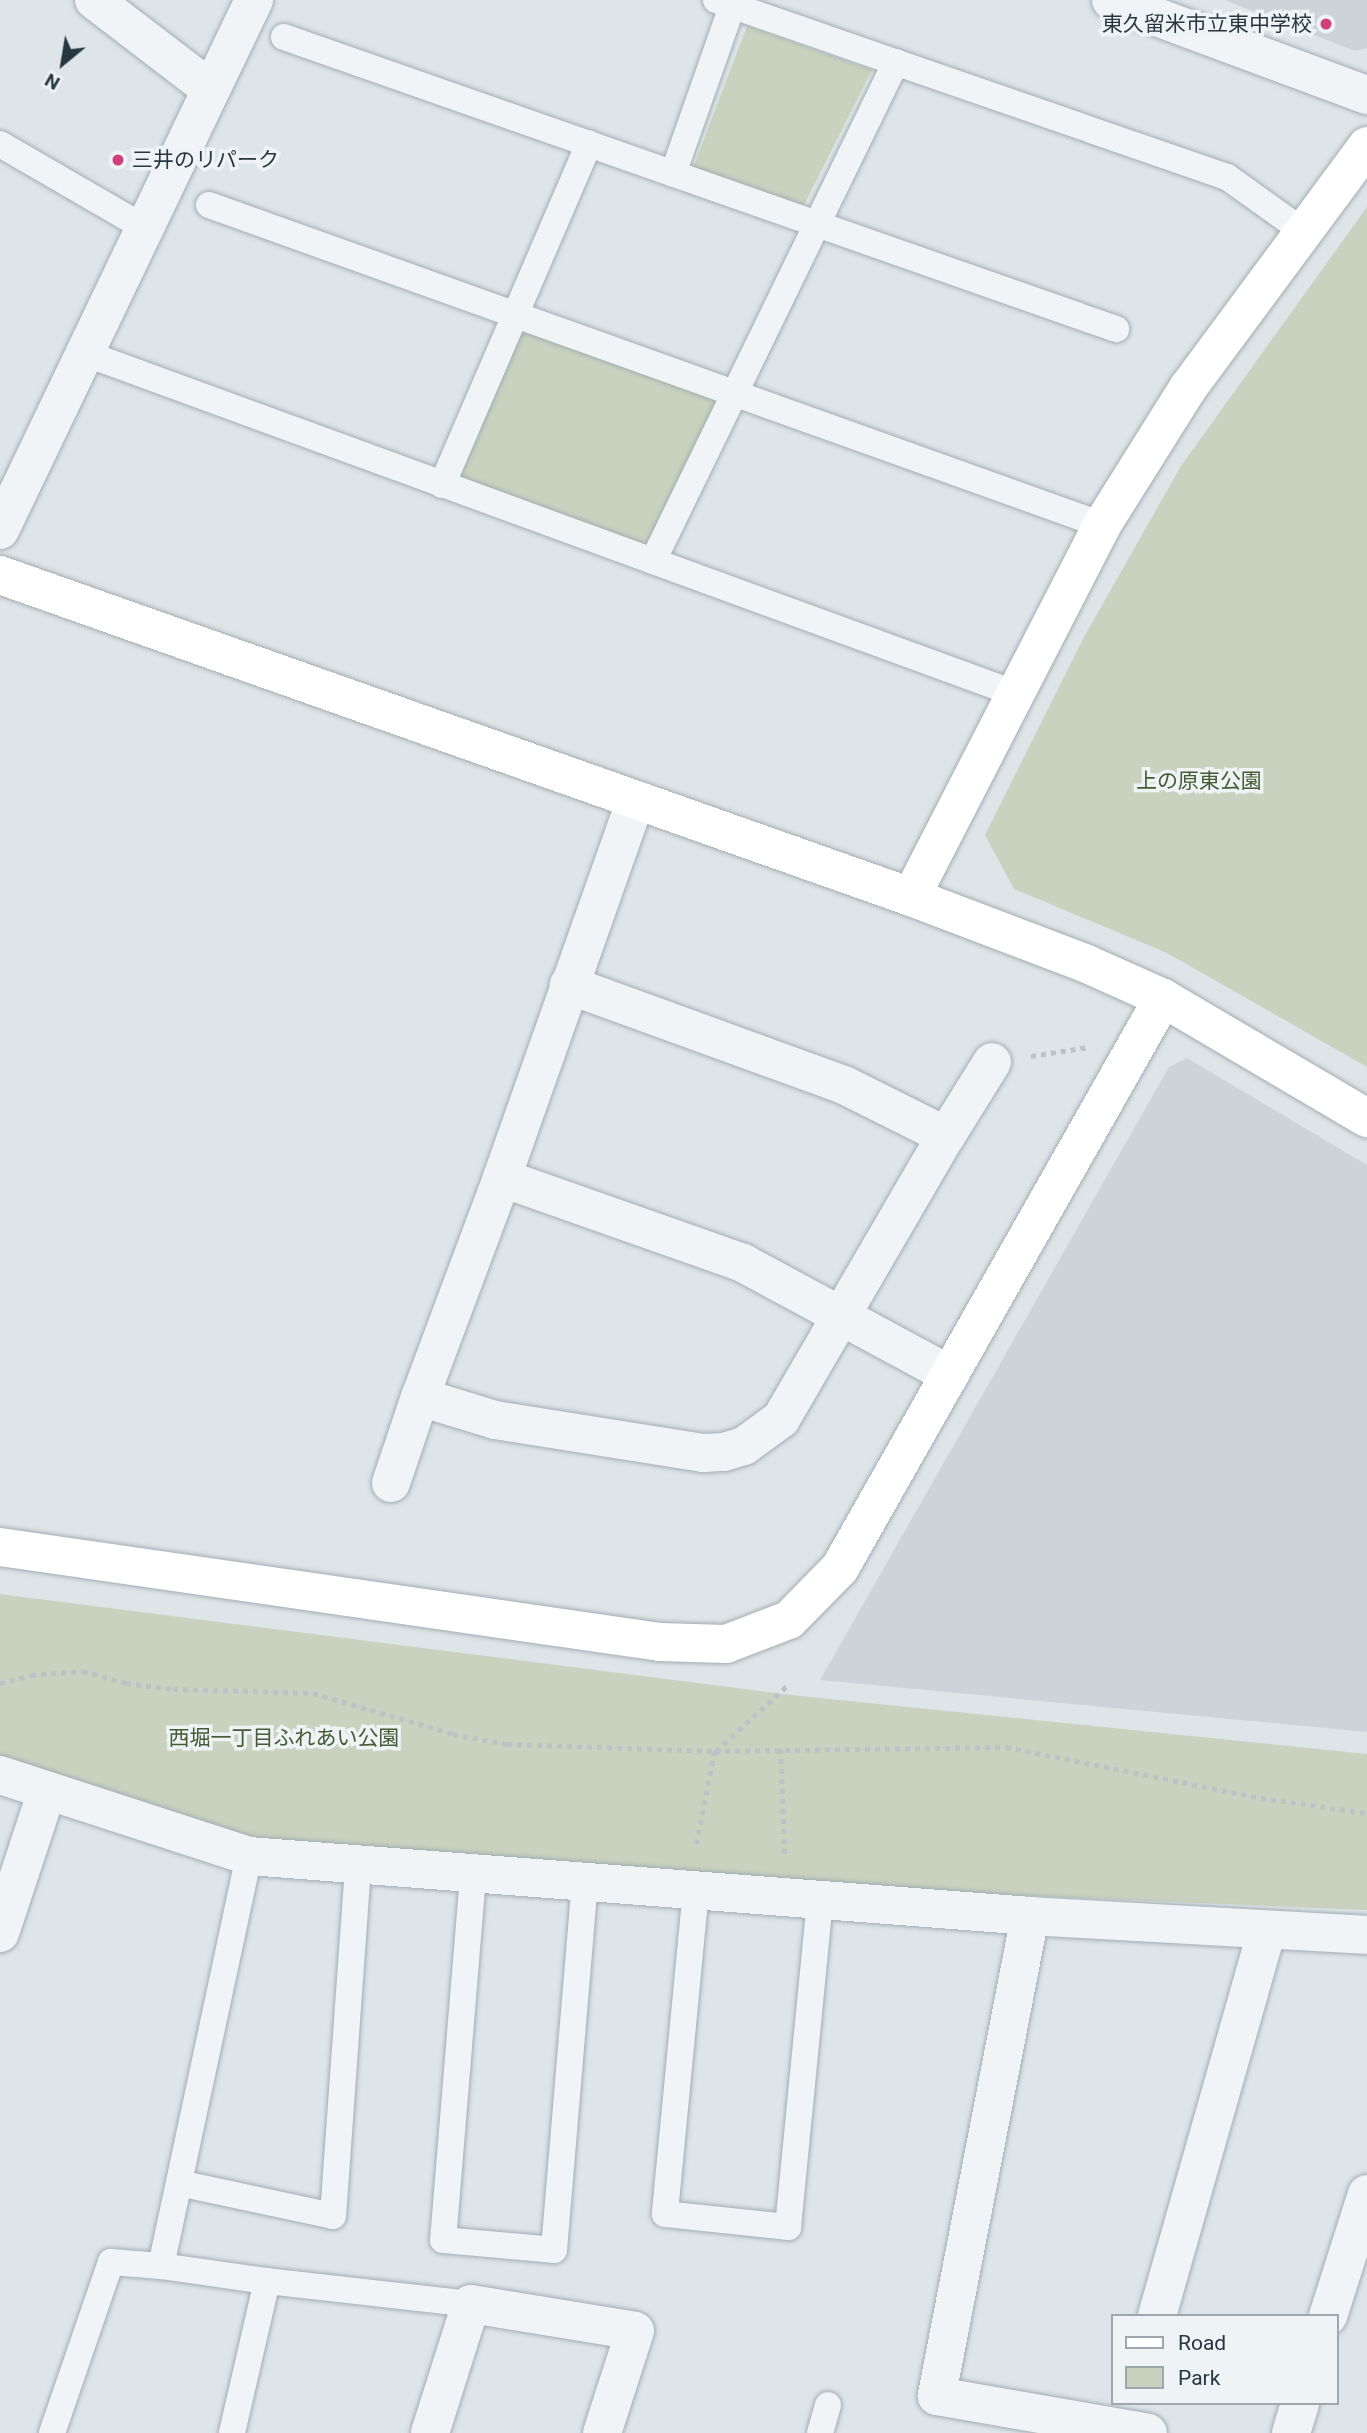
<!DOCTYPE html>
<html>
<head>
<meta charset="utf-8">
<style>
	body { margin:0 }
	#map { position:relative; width:1367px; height:2433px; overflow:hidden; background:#dee5e8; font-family:Roboto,"Noto Sans JP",sans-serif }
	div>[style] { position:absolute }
	.built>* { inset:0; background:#ccd4da }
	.green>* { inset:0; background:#c9d2bf; transform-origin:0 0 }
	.path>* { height:4.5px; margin-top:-2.25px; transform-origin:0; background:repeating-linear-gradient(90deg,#bcc3c6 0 5px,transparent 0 10px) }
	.roads { filter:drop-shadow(0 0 2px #a3adb2) drop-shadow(0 0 2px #a3adb2) }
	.lane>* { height:26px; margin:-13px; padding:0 13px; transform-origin:13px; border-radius:13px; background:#f1f4f6 }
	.street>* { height:38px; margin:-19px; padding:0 19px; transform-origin:19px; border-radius:19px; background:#f1f4f6 }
	.secondary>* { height:38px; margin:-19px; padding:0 19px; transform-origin:19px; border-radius:19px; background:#fff }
	.dots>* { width:19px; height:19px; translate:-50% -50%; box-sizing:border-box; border:4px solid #eef3f6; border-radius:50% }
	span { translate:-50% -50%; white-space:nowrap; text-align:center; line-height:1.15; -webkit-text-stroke:7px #eef3f6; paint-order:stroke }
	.poi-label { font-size:21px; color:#27363f }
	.right { translate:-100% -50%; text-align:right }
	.left { translate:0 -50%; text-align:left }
	.park-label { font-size:21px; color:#455b34 }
	.legend { position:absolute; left:1111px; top:2314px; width:228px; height:91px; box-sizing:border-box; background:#eef3f6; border:2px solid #9ea7ad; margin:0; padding:9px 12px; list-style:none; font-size:21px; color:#27363f }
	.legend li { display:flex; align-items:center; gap:14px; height:35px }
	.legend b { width:35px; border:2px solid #9ea7ad }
	.north { position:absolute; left:28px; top:28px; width:70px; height:70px; -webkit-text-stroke:5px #eef3f6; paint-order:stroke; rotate:210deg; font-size:19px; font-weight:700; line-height:28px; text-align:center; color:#27363f }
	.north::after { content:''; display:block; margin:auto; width:24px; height:32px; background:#27363f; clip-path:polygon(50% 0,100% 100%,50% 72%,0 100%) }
</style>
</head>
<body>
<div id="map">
	<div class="built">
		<div style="clip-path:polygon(1225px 0,1367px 0,1367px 48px,1355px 51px)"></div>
		<div style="clip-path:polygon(1187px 1058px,1367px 1165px,1367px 1732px,820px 1680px,1169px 1067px)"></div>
	</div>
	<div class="green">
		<div style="clip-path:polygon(747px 26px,872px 70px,801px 211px,692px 171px)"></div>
		<div style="clip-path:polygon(1367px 207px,1367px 1067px,1167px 953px,1014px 889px,985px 835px,1084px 637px,1181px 466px)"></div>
		<div style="left:518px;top:320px;width:215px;height:170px;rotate:20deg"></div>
		<div style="clip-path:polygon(0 1594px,791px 1695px,1367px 1754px,1367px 1910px,703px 1882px,255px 1842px,0 1759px)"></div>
	</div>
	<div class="path">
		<div style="left:1031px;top:1056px;width:58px;rotate:-9deg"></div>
		<div style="left:0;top:1683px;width:32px;rotate:-14deg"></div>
		<div style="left:31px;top:1675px;width:52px;rotate:-4.4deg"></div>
		<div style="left:83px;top:1671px;width:45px;rotate:15.6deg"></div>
		<div style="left:126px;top:1683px;width:47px;rotate:7.3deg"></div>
		<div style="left:173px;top:1689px;width:140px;rotate:1.6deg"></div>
		<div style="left:313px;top:1693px;width:146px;rotate:16.3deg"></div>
		<div style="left:453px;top:1734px;width:55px;rotate:10.5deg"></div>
		<div style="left:507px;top:1744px;width:208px;rotate:1.9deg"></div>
		<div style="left:715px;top:1751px;width:99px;rotate:101.1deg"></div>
		<div style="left:781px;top:1749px;width:107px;rotate:87.9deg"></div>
		<div style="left:715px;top:1751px;width:291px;rotate:-0.8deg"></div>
		<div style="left:1006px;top:1747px;width:260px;rotate:11.3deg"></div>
		<div style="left:1261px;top:1798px;width:107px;rotate:8.1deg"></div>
		<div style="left:716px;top:1751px;width:100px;rotate:-42.6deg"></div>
	</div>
	<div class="roads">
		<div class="lane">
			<div style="left:716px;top:0;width:541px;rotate:19.11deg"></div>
			<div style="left:1227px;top:177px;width:95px;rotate:35.5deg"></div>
			<div style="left:284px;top:37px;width:882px;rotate:19.34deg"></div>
			<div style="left:0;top:144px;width:168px;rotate:30.1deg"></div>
			<div style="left:673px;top:174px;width:178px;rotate:-70.6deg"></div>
			<div style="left:209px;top:205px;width:949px;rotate:19.71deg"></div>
			<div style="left:87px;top:354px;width:987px;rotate:20.09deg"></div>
			<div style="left:442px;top:485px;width:372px;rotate:-66.7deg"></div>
			<div style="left:653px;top:561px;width:555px;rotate:-64.04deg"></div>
			<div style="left:473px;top:1876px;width:365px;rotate:94.7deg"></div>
			<div style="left:443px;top:2240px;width:111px;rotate:5.1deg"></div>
			<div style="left:554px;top:2250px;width:370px;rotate:-85.2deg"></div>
			<div style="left:696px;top:1890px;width:325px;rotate:95.5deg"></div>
			<div style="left:665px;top:2214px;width:124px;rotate:6deg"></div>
			<div style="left:788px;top:2227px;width:328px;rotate:-84.4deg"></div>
			<div style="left:179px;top:2183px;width:157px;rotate:12.1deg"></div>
			<div style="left:333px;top:2216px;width:352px;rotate:-85.9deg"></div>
			<div style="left:161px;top:2266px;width:107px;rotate:8.1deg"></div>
			<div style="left:267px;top:2281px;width:156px;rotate:103deg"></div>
			<div style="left:267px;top:2281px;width:205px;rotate:6.4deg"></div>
			<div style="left:52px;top:2433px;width:181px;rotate:-71deg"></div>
			<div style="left:111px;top:2262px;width:50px;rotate:4.6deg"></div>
			<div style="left:161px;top:2266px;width:419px;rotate:-77.9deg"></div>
			<div style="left:820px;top:2433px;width:29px;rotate:-74deg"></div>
		</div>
		<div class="street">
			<div style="left:94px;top:0;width:145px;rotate:37.4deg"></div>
			<div style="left:1111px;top:0;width:273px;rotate:20.4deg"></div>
			<div style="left:0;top:530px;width:588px;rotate:-64.39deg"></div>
			<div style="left:635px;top:802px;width:399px;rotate:109.5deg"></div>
			<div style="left:502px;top:1178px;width:256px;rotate:19.4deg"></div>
			<div style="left:743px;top:1263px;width:235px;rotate:28.4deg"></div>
			<div style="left:946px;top:1136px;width:87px;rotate:-58.1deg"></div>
			<div style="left:502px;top:1178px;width:234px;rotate:110.5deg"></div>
			<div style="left:420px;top:1397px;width:78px;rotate:17deg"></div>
			<div style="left:495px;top:1420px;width:211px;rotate:9deg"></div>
			<div style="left:703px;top:1453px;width:21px;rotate:-3deg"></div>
			<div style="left:724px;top:1452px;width:21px;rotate:-17deg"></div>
			<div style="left:744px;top:1446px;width:46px;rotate:-36.1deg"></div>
			<div style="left:781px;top:1419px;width:328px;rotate:-59.8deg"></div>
			<div style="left:946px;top:1136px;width:114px;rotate:-153.4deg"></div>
			<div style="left:844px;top:1085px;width:293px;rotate:-160deg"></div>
			<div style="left:391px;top:1483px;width:91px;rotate:-71.4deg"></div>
			<div style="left:0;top:1775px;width:262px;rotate:18deg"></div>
			<div style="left:249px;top:1856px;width:783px;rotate:4.39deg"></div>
			<div style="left:1030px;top:1916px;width:338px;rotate:3.2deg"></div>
			<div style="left:1030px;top:1916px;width:489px;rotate:101deg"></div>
			<div style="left:937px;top:2396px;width:214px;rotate:9.9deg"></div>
			<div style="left:0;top:1933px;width:150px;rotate:-71.7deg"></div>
			<div style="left:1157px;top:2316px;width:400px;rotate:-74.1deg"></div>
			<div style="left:1328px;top:2316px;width:128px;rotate:-72.3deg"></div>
			<div style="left:430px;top:2433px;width:135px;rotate:-72.4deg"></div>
			<div style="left:471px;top:2304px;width:166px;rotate:9.3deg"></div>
			<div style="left:635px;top:2331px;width:107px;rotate:107.9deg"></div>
			<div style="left:1291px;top:2433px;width:31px;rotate:-73deg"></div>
		</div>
		<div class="secondary">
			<div style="left:0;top:575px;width:966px;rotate:19.47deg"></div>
			<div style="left:911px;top:897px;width:188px;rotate:20.8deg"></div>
			<div style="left:1087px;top:964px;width:83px;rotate:24.1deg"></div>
			<div style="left:1163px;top:998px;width:237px;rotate:30.5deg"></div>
			<div style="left:911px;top:897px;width:418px;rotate:-62.8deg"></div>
			<div style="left:1102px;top:525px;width:162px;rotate:-57.9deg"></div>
			<div style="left:1188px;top:388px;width:301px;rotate:-53.5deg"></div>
			<div style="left:0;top:1547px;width:667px;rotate:8.19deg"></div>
			<div style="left:660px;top:1642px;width:66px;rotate:1.7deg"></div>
			<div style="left:726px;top:1644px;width:67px;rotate:-20.9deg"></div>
			<div style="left:789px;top:1620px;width:73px;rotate:-45.6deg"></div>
			<div style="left:840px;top:1568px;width:655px;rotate:-60.46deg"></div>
		</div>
	</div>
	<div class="dots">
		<div style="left:1326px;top:24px;background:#d13f7a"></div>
		<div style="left:118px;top:160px;background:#d13f7a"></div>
	</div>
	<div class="poi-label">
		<span class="right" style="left:1312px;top:24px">東久留米市立東中学校</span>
		<span class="left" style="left:132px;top:160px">三井のリパーク</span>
	</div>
	<div class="park-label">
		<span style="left:1199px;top:781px">上の原東公園</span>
		<span style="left:284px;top:1738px">西堀一丁目ふれあい公園</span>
	</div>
	<ul class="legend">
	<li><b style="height:9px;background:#fff"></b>Road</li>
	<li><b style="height:19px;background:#c9d2bf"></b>Park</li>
	</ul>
	<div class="north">N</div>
</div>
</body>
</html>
